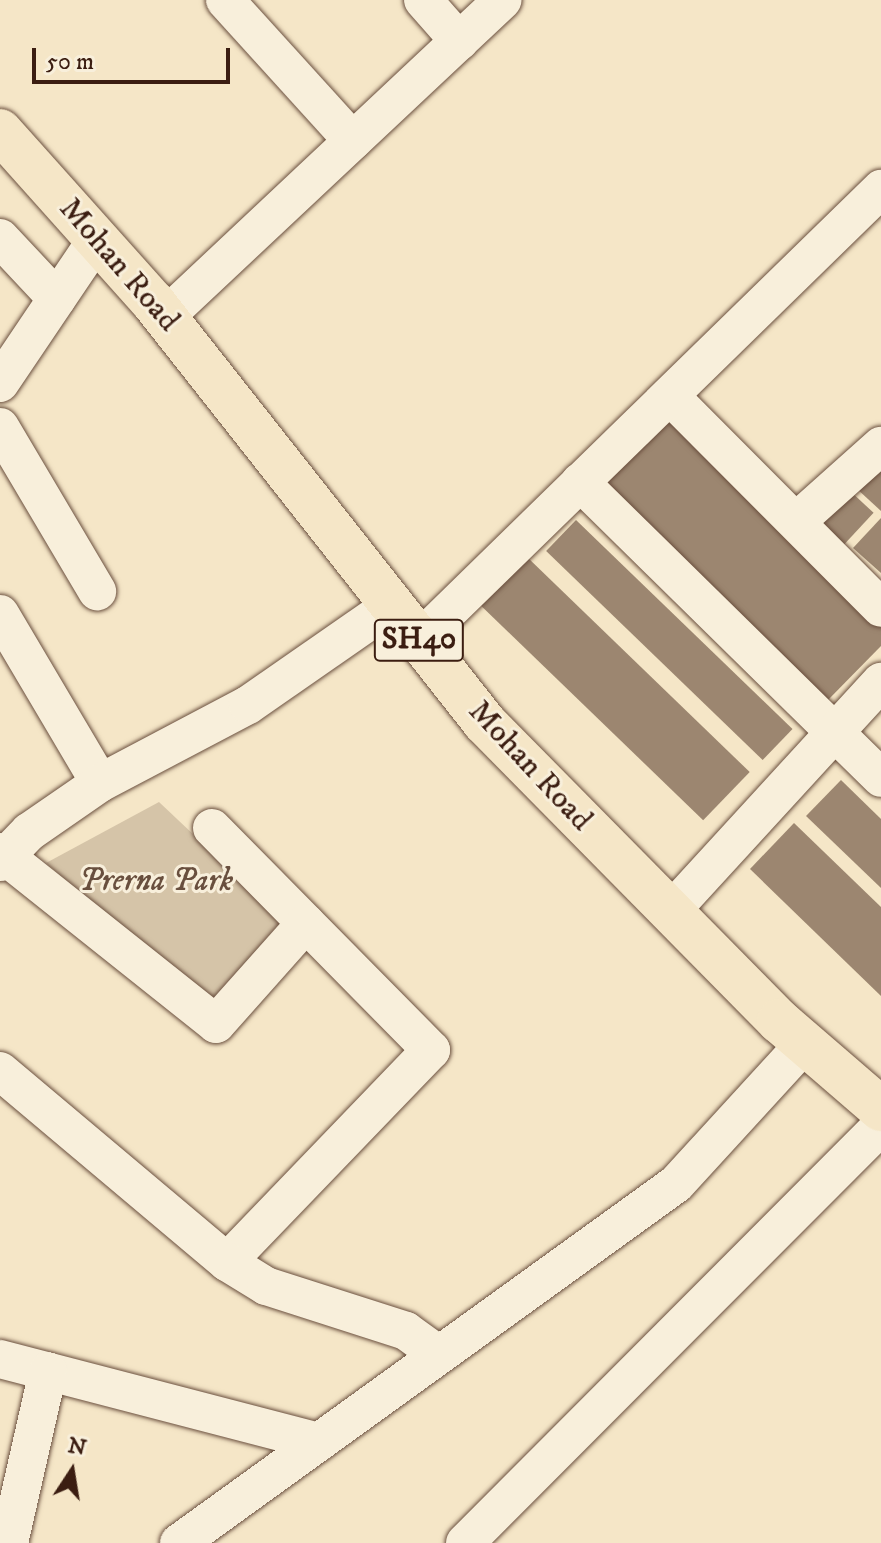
<!DOCTYPE html>
<html>
<head>
<meta charset="utf-8">
<style>
	body { margin:0 }
	#map { position:relative; width:881px; height:1543px; overflow:hidden; background:#f5e6c7; font-family:"IM FELL DW Pica",serif }
	div>[style] { position:absolute }
	.green>* { inset:0; background:#d5c4a8 }
	.building>* { inset:0; background:#9c8670; transform-origin:0 0 }
	.roads { filter:drop-shadow(0 0 2px #6a4f3e) drop-shadow(0 0 2px #6a4f3e) }
	.minor>* { height:38px; margin:-19px; padding:0 19px; transform-origin:19px; border-radius:19px; background:#f8efdb }
	.major>* { height:44px; margin:-22px; padding:0 22px; transform-origin:22px; border-radius:22px; background:#f5e6c7 }
	span { translate:-50% -50%; white-space:nowrap; text-align:center; line-height:1.15; -webkit-text-stroke:6px #f8efdb; paint-order:stroke }
	.shield-label span { padding:2px 6px; background:#f8efdb; border:2px solid; border-radius:6px; -webkit-text-stroke-width:0 }
	.shield-label { font-size:30px; color:#3b1d11; font-weight:700 }
	.street-label { font-size:32px; color:#3b1d11 }
	.park-label { font-size:32px; color:#694f3e; font-style:italic }
	.north { position:absolute; left:32px; top:1431px; width:80px; height:80px; -webkit-text-stroke:6px #f8efdb; paint-order:stroke; rotate:12deg; font-size:22px; font-weight:700; line-height:32px; text-align:center; color:#3b1d11 }
	.north::after { content:''; display:block; margin:auto; width:28px; height:36px; background:#3b1d11; clip-path:polygon(50% 0,100% 100%,50% 72%,0 100%) }
	.scale { position:absolute; left:32px; top:48px; width:198px; height:36px; box-sizing:border-box; border:4px solid #3b1d11; border-top:0; padding-left:10px; font-size:24px; line-height:28px; white-space:nowrap; color:#3b1d11; -webkit-text-stroke:6px #f8efdb; paint-order:stroke }
</style>
</head>
<body>
<div id="map">
	<div class="green">
		<div style="clip-path:polygon(159px 802px,283px 919px,210px 1005px,46px 863px)"></div>
	</div>
	<div class="building">
		<div style="clip-path:polygon(669px 418px,881px 624px,881px 646px,827px 701px,604px 483px)"></div>
		<div style="clip-path:polygon(881px 461px,881px 511px,856px 488px)"></div>
		<div style="left:848px;top:489px;width:35px;height:47px;rotate:43deg"></div>
		<div style="clip-path:polygon(881px 518px,881px 573px,853px 548px)"></div>
		<div style="left:576px;top:520px;width:301px;height:43px;rotate:44deg"></div>
		<div style="left:526px;top:556px;width:311px;height:67px;rotate:44deg"></div>
		<div style="clip-path:polygon(841px 780px,881px 819px,881px 888px,806px 816px)"></div>
		<div style="clip-path:polygon(794px 823px,881px 907px,881px 996px,750px 869px)"></div>
	</div>
	<div class="roads">
		<div class="minor">
			<div style="left:225px;top:0;width:190px;rotate:47.8deg"></div>
			<div style="left:423px;top:0;width:55px;rotate:48.7deg"></div>
			<div style="left:0;top:238px;width:83px;rotate:46.9deg"></div>
			<div style="left:165px;top:317px;width:463px;rotate:-43.2deg"></div>
			<div style="left:0;top:383px;width:174px;rotate:-56deg"></div>
			<div style="left:670px;top:396px;width:299px;rotate:45.1deg"></div>
			<div style="left:0;top:427px;width:191px;rotate:59.4deg"></div>
			<div style="left:580px;top:482px;width:422px;rotate:44.5deg"></div>
			<div style="left:797px;top:521px;width:113px;rotate:-41.8deg"></div>
			<div style="left:0;top:614px;width:196px;rotate:59.4deg"></div>
			<div style="left:419px;top:640px;width:646px;rotate:-44.31deg"></div>
			<div style="left:212px;top:828px;width:312px;rotate:45.4deg"></div>
			<div style="left:431px;top:1050px;width:294px;rotate:133.9deg"></div>
			<div style="left:0;top:852px;width:276px;rotate:38.5deg"></div>
			<div style="left:216px;top:1024px;width:135px;rotate:-48.3deg"></div>
			<div style="left:0;top:862px;width:42px;rotate:-46deg"></div>
			<div style="left:29px;top:832px;width:86px;rotate:-34.6deg"></div>
			<div style="left:100px;top:783px;width:167px;rotate:-27.8deg"></div>
			<div style="left:248px;top:705px;width:175px;rotate:-34.8deg"></div>
			<div style="left:671px;top:911px;width:311px;rotate:-47.5deg"></div>
			<div style="left:0;top:1071px;width:297px;rotate:40.1deg"></div>
			<div style="left:227px;top:1262px;width:46px;rotate:31.6deg"></div>
			<div style="left:266px;top:1286px;width:147px;rotate:17.8deg"></div>
			<div style="left:406px;top:1331px;width:39px;rotate:36deg"></div>
			<div style="left:0;top:1359px;width:329px;rotate:14.6deg"></div>
			<div style="left:9px;top:1543px;width:176px;rotate:-77.2deg"></div>
			<div style="left:179px;top:1543px;width:613px;rotate:-35.84deg"></div>
			<div style="left:676px;top:1184px;width:191px;rotate:-47.5deg"></div>
			<div style="left:465px;top:1543px;width:589px;rotate:-45.07deg"></div>
		</div>
		<div class="major">
			<div style="left:0;top:131px;width:229px;rotate:48.2deg"></div>
			<div style="left:153px;top:302px;width:536px;rotate:51.74deg"></div>
			<div style="left:485px;top:723px;width:419px;rotate:45.4deg"></div>
			<div style="left:779px;top:1021px;width:135px;rotate:40.8deg"></div>
		</div>
	</div>
	<div class="shield-label">
		<span style="left:419px;top:640px">SH40</span>
	</div>
	<div class="street-label">
		<span style="left:119px;top:265px;rotate:49deg">Mohan Road</span>
		<span style="left:530px;top:766px;rotate:47deg">Mohan Road</span>
	</div>
	<div class="park-label">
		<span style="left:156px;top:881px">Prerna Park</span>
	</div>
	<div class="north">N</div>
	<div class="scale">50 m</div>
</div>
</body>
</html>
